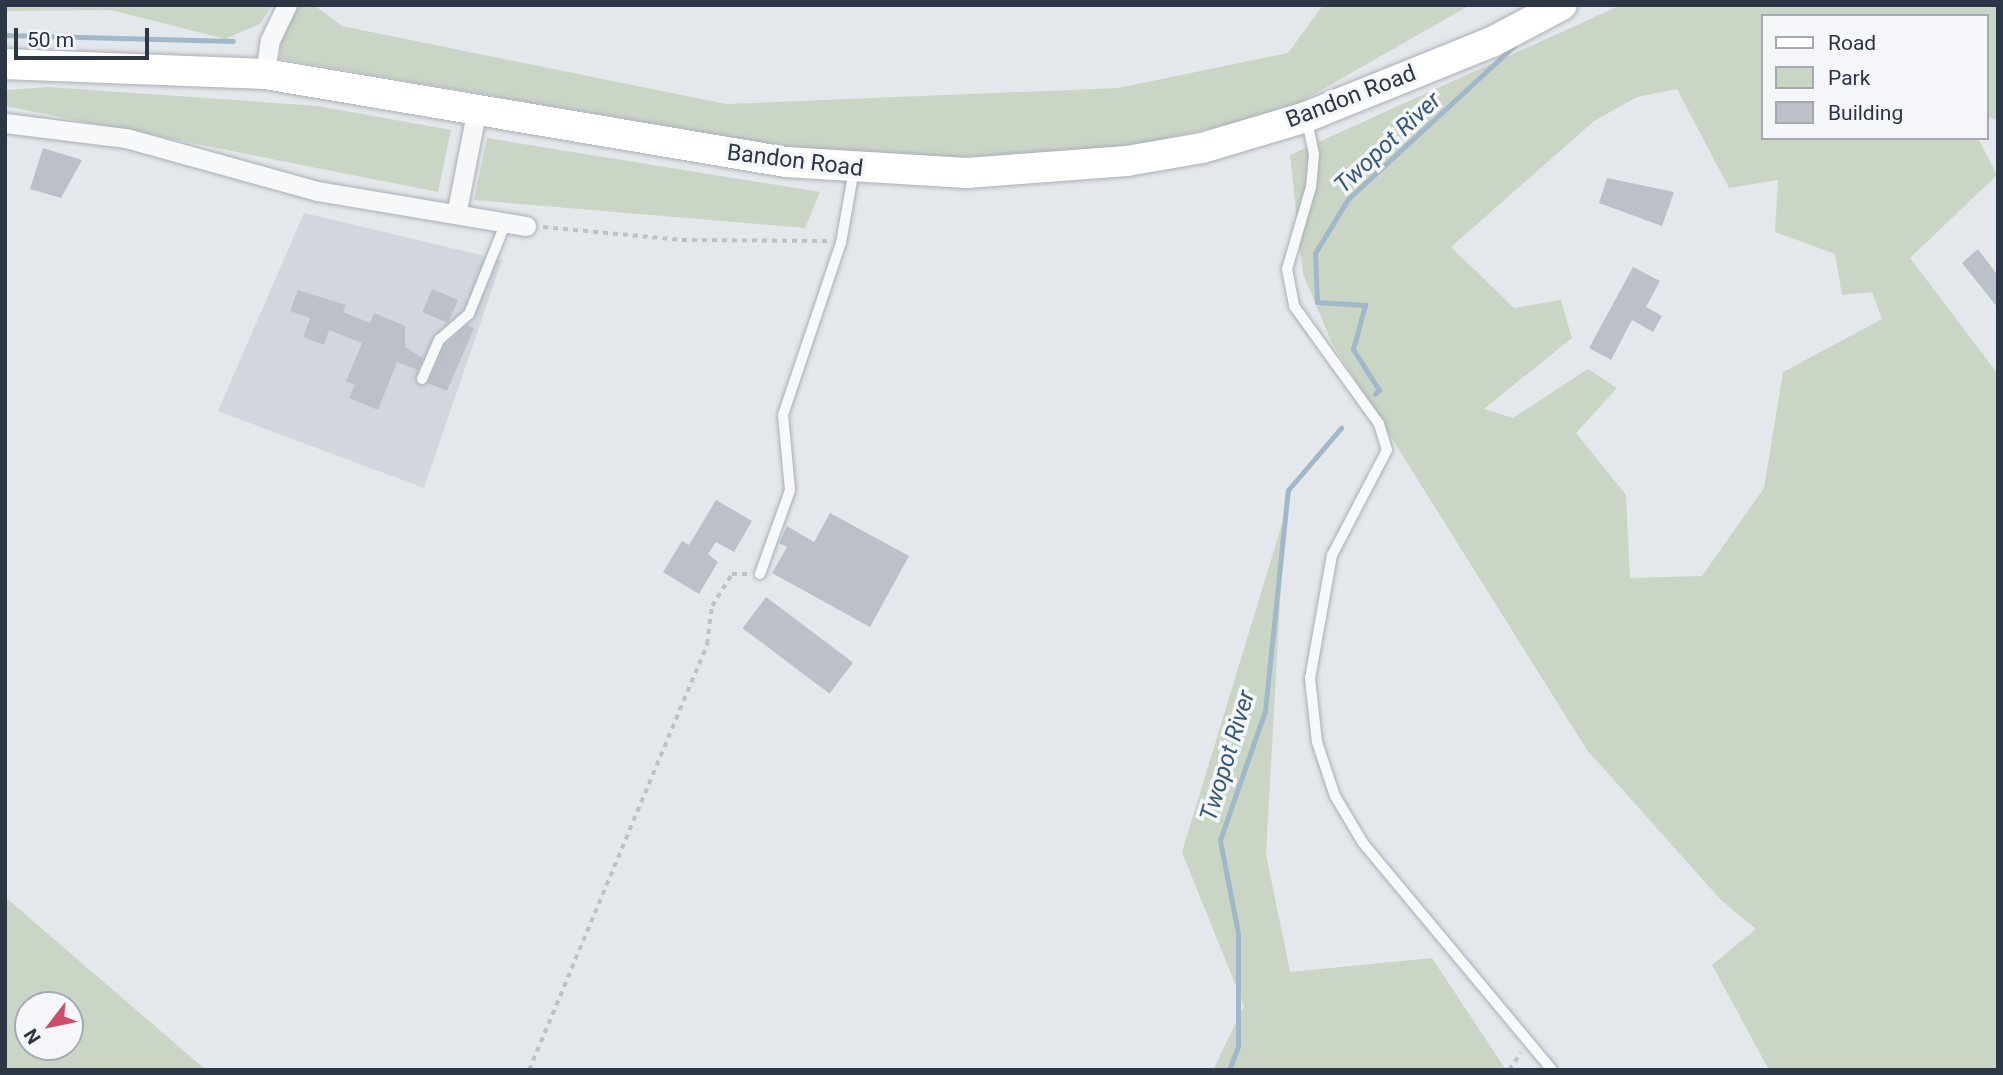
<!DOCTYPE html>
<html>
<head>
<meta charset="utf-8">
<style>
	body { margin:0 }
	#map { position:relative; width:2003px; height:1075px; overflow:hidden; background:#e4e8ec; font-family:Roboto,sans-serif }
	div>[style] { position:absolute }
	.built>* { inset:0; background:#d2d7de }
	.green>* { inset:0; background:#cbd5c6 }
	.stream>* { height:5px; margin:-2.5px; padding:0 2.5px; transform-origin:2.5px; border-radius:2.5px; background:#a1b8ca }
	.building>* { inset:0; background:#bcc1c9; transform-origin:0 0 }
	.path>* { height:3.5px; margin-top:-1.75px; transform-origin:0; background:repeating-linear-gradient(90deg,#bec2c7 0 5px,transparent 0 10px) }
	.roads { filter:drop-shadow(0 0 2px #a9afb6) drop-shadow(0 0 2px #a9afb6) }
	.service>* { height:10px; margin:-5px; padding:0 5px; transform-origin:5px; border-radius:5px; background:#f7f8fa }
	.minor>* { height:19px; margin:-9.5px; padding:0 9.5px; transform-origin:9.5px; border-radius:9.5px; background:#f7f8fa }
	.primary>* { height:30px; margin:-15px; padding:0 15px; transform-origin:15px; border-radius:15px; background:#fff }
	span { translate:-50% -50%; white-space:nowrap; text-align:center; line-height:1.15; -webkit-text-stroke:7px #f4f6f9; paint-order:stroke }
	.street-label { font-size:23px; color:#2c3644 }
	.water-label { font-size:24px; color:#375877; font-style:italic }
	.frame { position:absolute; inset:0; border:7px solid #2c3644; pointer-events:none }
	.legend { position:absolute; left:1761px; top:14px; width:228px; height:126px; box-sizing:border-box; background:#f4f6f9; border:2px solid #a4a9b1; margin:0; padding:9px 12px; list-style:none; font-size:21px; color:#2c3644 }
	.legend li { display:flex; align-items:center; gap:14px; height:35px }
	.legend b { width:35px; border:2px solid #a4a9b1 }
	.north { position:absolute; left:14px; top:991px; width:70px; height:70px; box-sizing:border-box; background:#f4f6f9; border:2px solid #a4a9b1; border-radius:50%; rotate:238deg; font-size:19px; font-weight:700; line-height:28px; text-align:center; color:#2c3644 }
	.north::after { content:''; display:block; margin:auto; width:24px; height:32px; background:#cc4e6a; clip-path:polygon(50% 0,100% 100%,50% 72%,0 100%) }
	.scale { position:absolute; left:14px; top:28px; width:135px; height:32px; box-sizing:border-box; border:4px solid #2c3644; border-top:0; padding-left:9px; font-size:21px; line-height:24px; white-space:nowrap; color:#2c3644; -webkit-text-stroke:5px #f4f6f9; paint-order:stroke }
</style>
</head>
<body>
<div id="map">
	<div class="built">
		<div style="clip-path:polygon(304px 213px,502px 260px,424px 488px,218px 411px)"></div>
	</div>
	<div class="green">
		<div style="clip-path:polygon(5px 5px,272px 5px,260px 24px,225px 39px,111px 10px,5px 11px)"></div>
		<div style="clip-path:polygon(283px 5px,314px 5px,342px 26px,726px 104px,1118px 88px,1288px 53px,1323px 5px,1470px 5px,1283px 112px,1098px 154px,859px 159px,280px 59px)"></div>
		<div style="clip-path:polygon(evenodd,1621px 5px,1998px 5px,1998px 120px,1987px 117px,1987px 16px,1763px 16px,1763px 138px,1978px 138px,1997px 175px,1910px 258px,1998px 374px,1998px 1070px,1769px 1070px,1712px 965px,1756px 929px,1721px 900px,1587px 750px,1332px 343px,1303px 274px,1290px 155px,1621px 5px,1677px 89px,1729px 188px,1778px 180px,1775px 232px,1835px 254px,1842px 295px,1872px 292px,1882px 319px,1783px 372px,1764px 488px,1702px 576px,1630px 578px,1626px 495px,1576px 433px,1617px 388px,1588px 369px,1513px 418px,1484px 409px,1572px 338px,1561px 300px,1514px 308px,1451px 247px,1594px 121px,1637px 97px,1677px 89px)"></div>
		<div style="clip-path:polygon(49px 87px,318px 106px,451px 130px,438px 192px,5px 106px,5px 90px)"></div>
		<div style="clip-path:polygon(487px 138px,820px 192px,805px 228px,474px 200px)"></div>
		<div style="clip-path:polygon(1285px 514px,1266px 854px,1290px 972px,1432px 958px,1506px 1070px,1213px 1070px,1244px 1006px,1182px 852px)"></div>
		<div style="clip-path:polygon(evenodd,5px 897px,206px 1070px,5px 1070px,5px 897px,28px 1005px,70px 1005px,70px 1047px,28px 1047px,28px 1005px)"></div>
	</div>
	<div class="stream">
		<div style="left:5px;top:35px;width:228px;rotate:1.5deg"></div>
		<div style="left:1375px;top:394px;width:6px;rotate:-45deg"></div>
		<div style="left:1379px;top:390px;width:49px;rotate:-122.4deg"></div>
		<div style="left:1353px;top:349px;width:46px;rotate:-74.7deg"></div>
		<div style="left:1365px;top:305px;width:48px;rotate:-176.4deg"></div>
		<div style="left:1317px;top:302px;width:49px;rotate:-92.3deg"></div>
		<div style="left:1315px;top:253px;width:63px;rotate:-58.6deg"></div>
		<div style="left:1348px;top:199px;width:226px;rotate:-42.7deg"></div>
		<div style="left:1229px;top:1070px;width:26px;rotate:-69deg"></div>
		<div style="left:1238px;top:1046px;width:113px;rotate:-90deg"></div>
		<div style="left:1238px;top:933px;width:95px;rotate:-101deg"></div>
		<div style="left:1220px;top:840px;width:137px;rotate:-70.8deg"></div>
		<div style="left:1265px;top:711px;width:222px;rotate:-84.1deg"></div>
		<div style="left:1288px;top:490px;width:82px;rotate:-49.5deg"></div>
	</div>
	<div class="building">
		<div style="clip-path:polygon(43px 148px,82px 160px,61px 198px,30px 189px)"></div>
		<div style="clip-path:polygon(1607px 178px,1674px 192px,1662px 226px,1599px 203px)"></div>
		<div style="clip-path:polygon(1978px 249px,1998px 276px,1998px 308px,1962px 263px)"></div>
		<div style="clip-path:polygon(1633px 267px,1660px 281px,1646px 307px,1662px 316px,1653px 332px,1632px 320px,1611px 360px,1589px 348px)"></div>
		<div style="left:432px;top:289px;width:28px;height:25px;rotate:23deg"></div>
		<div style="clip-path:polygon(298px 290px,346px 305px,343px 312px,370px 323px,374px 313px,405px 326px,405px 347px,423px 358px,418px 370px,397px 362px,378px 410px,349px 398px,355px 385px,346px 381px,362px 343px,329px 330px,324px 345px,303px 337px,310px 318px,290px 311px)"></div>
		<div style="clip-path:polygon(467px 325px,474px 328px,447px 391px,428px 383px,445px 345px)"></div>
		<div style="clip-path:polygon(716px 500px,752px 521px,734px 552px,716px 542px,708px 554px,718px 562px,699px 594px,663px 572px,682px 541px,689px 545px)"></div>
		<div style="clip-path:polygon(830px 513px,909px 556px,870px 627px,772px 573px,787px 547px,779px 543px,787px 526px,814px 542px)"></div>
		<div style="left:766px;top:597px;width:109px;height:39px;rotate:37deg"></div>
	</div>
	<div class="path">
		<div style="left:543px;top:227px;width:140px;rotate:5.3deg"></div>
		<div style="left:682px;top:240px;width:146px;rotate:0.4deg"></div>
		<div style="left:529px;top:1070px;width:462px;rotate:-67.3deg"></div>
		<div style="left:707px;top:644px;width:38px;rotate:-83deg"></div>
		<div style="left:712px;top:606px;width:38px;rotate:-58deg"></div>
		<div style="left:732px;top:574px;width:16px"></div>
		<div style="left:1509px;top:1070px;width:21px;rotate:-55deg"></div>
	</div>
	<div class="roads">
		<div class="service">
			<div style="left:1307px;top:121px;width:34px;rotate:78deg"></div>
			<div style="left:1314px;top:154px;width:33px;rotate:95deg"></div>
			<div style="left:1311px;top:187px;width:85px;rotate:106.3deg"></div>
			<div style="left:1287px;top:269px;width:38px;rotate:79deg"></div>
			<div style="left:1294px;top:306px;width:145px;rotate:54.2deg"></div>
			<div style="left:1379px;top:424px;width:27px;rotate:73deg"></div>
			<div style="left:1387px;top:450px;width:119px;rotate:117.6deg"></div>
			<div style="left:1332px;top:555px;width:125px;rotate:100.1deg"></div>
			<div style="left:1310px;top:678px;width:64px;rotate:83.8deg"></div>
			<div style="left:1317px;top:742px;width:57px;rotate:71.6deg"></div>
			<div style="left:1335px;top:796px;width:55px;rotate:59.2deg"></div>
			<div style="left:1363px;top:843px;width:295px;rotate:50.2deg"></div>
			<div style="left:422px;top:379px;width:43px;rotate:-66.4deg"></div>
			<div style="left:439px;top:340px;width:40px;rotate:-41deg"></div>
			<div style="left:469px;top:314px;width:99px;rotate:-68.1deg"></div>
			<div style="left:760px;top:574px;width:89px;rotate:-70.3deg"></div>
			<div style="left:790px;top:490px;width:75px;rotate:-95.3deg"></div>
			<div style="left:783px;top:415px;width:182px;rotate:-71.4deg"></div>
			<div style="left:841px;top:243px;width:75px;rotate:-80deg"></div>
		</div>
		<div class="minor">
			<div style="left:265px;top:74px;width:34px;rotate:-82deg"></div>
			<div style="left:270px;top:40px;width:39px;rotate:-64deg"></div>
			<div style="left:5px;top:123px;width:122px;rotate:7.1deg"></div>
			<div style="left:126px;top:138px;width:198px;rotate:15.5deg"></div>
			<div style="left:317px;top:191px;width:212px;rotate:9.5deg"></div>
			<div style="left:457px;top:210px;width:104px;rotate:-78.9deg"></div>
		</div>
		<div class="primary">
			<div style="left:5px;top:64px;width:260px;rotate:2.2deg"></div>
			<div style="left:265px;top:74px;width:528px;rotate:9.59deg"></div>
			<div style="left:786px;top:162px;width:181px;rotate:3.5deg"></div>
			<div style="left:967px;top:173px;width:160px;rotate:-4.3deg"></div>
			<div style="left:1127px;top:161px;width:76px;rotate:-9.8deg"></div>
			<div style="left:1202px;top:148px;width:109px;rotate:-16.6deg"></div>
			<div style="left:1306px;top:117px;width:201px;rotate:-22deg"></div>
			<div style="left:1492px;top:42px;width:79px;rotate:-27.9deg"></div>
		</div>
	</div>
	<div class="street-label">
		<span style="left:1351px;top:97px;rotate:-21deg">Bandon Road</span>
		<span style="left:795px;top:161px;rotate:7deg">Bandon Road</span>
	</div>
	<div class="water-label">
		<span style="left:1388px;top:143px;rotate:-43deg">Twopot River</span>
		<span style="left:1228px;top:756px;rotate:-73deg">Twopot River</span>
	</div>
	<div class="frame"></div>
	<ul class="legend">
	<li><b style="height:9px;background:#fff"></b>Road</li>
	<li><b style="height:19px;background:#cbd5c6"></b>Park</li>
	<li><b style="height:19px;background:#bcc1c9"></b>Building</li>
	</ul>
	<div class="north">N</div>
	<div class="scale">50 m</div>
</div>
</body>
</html>
